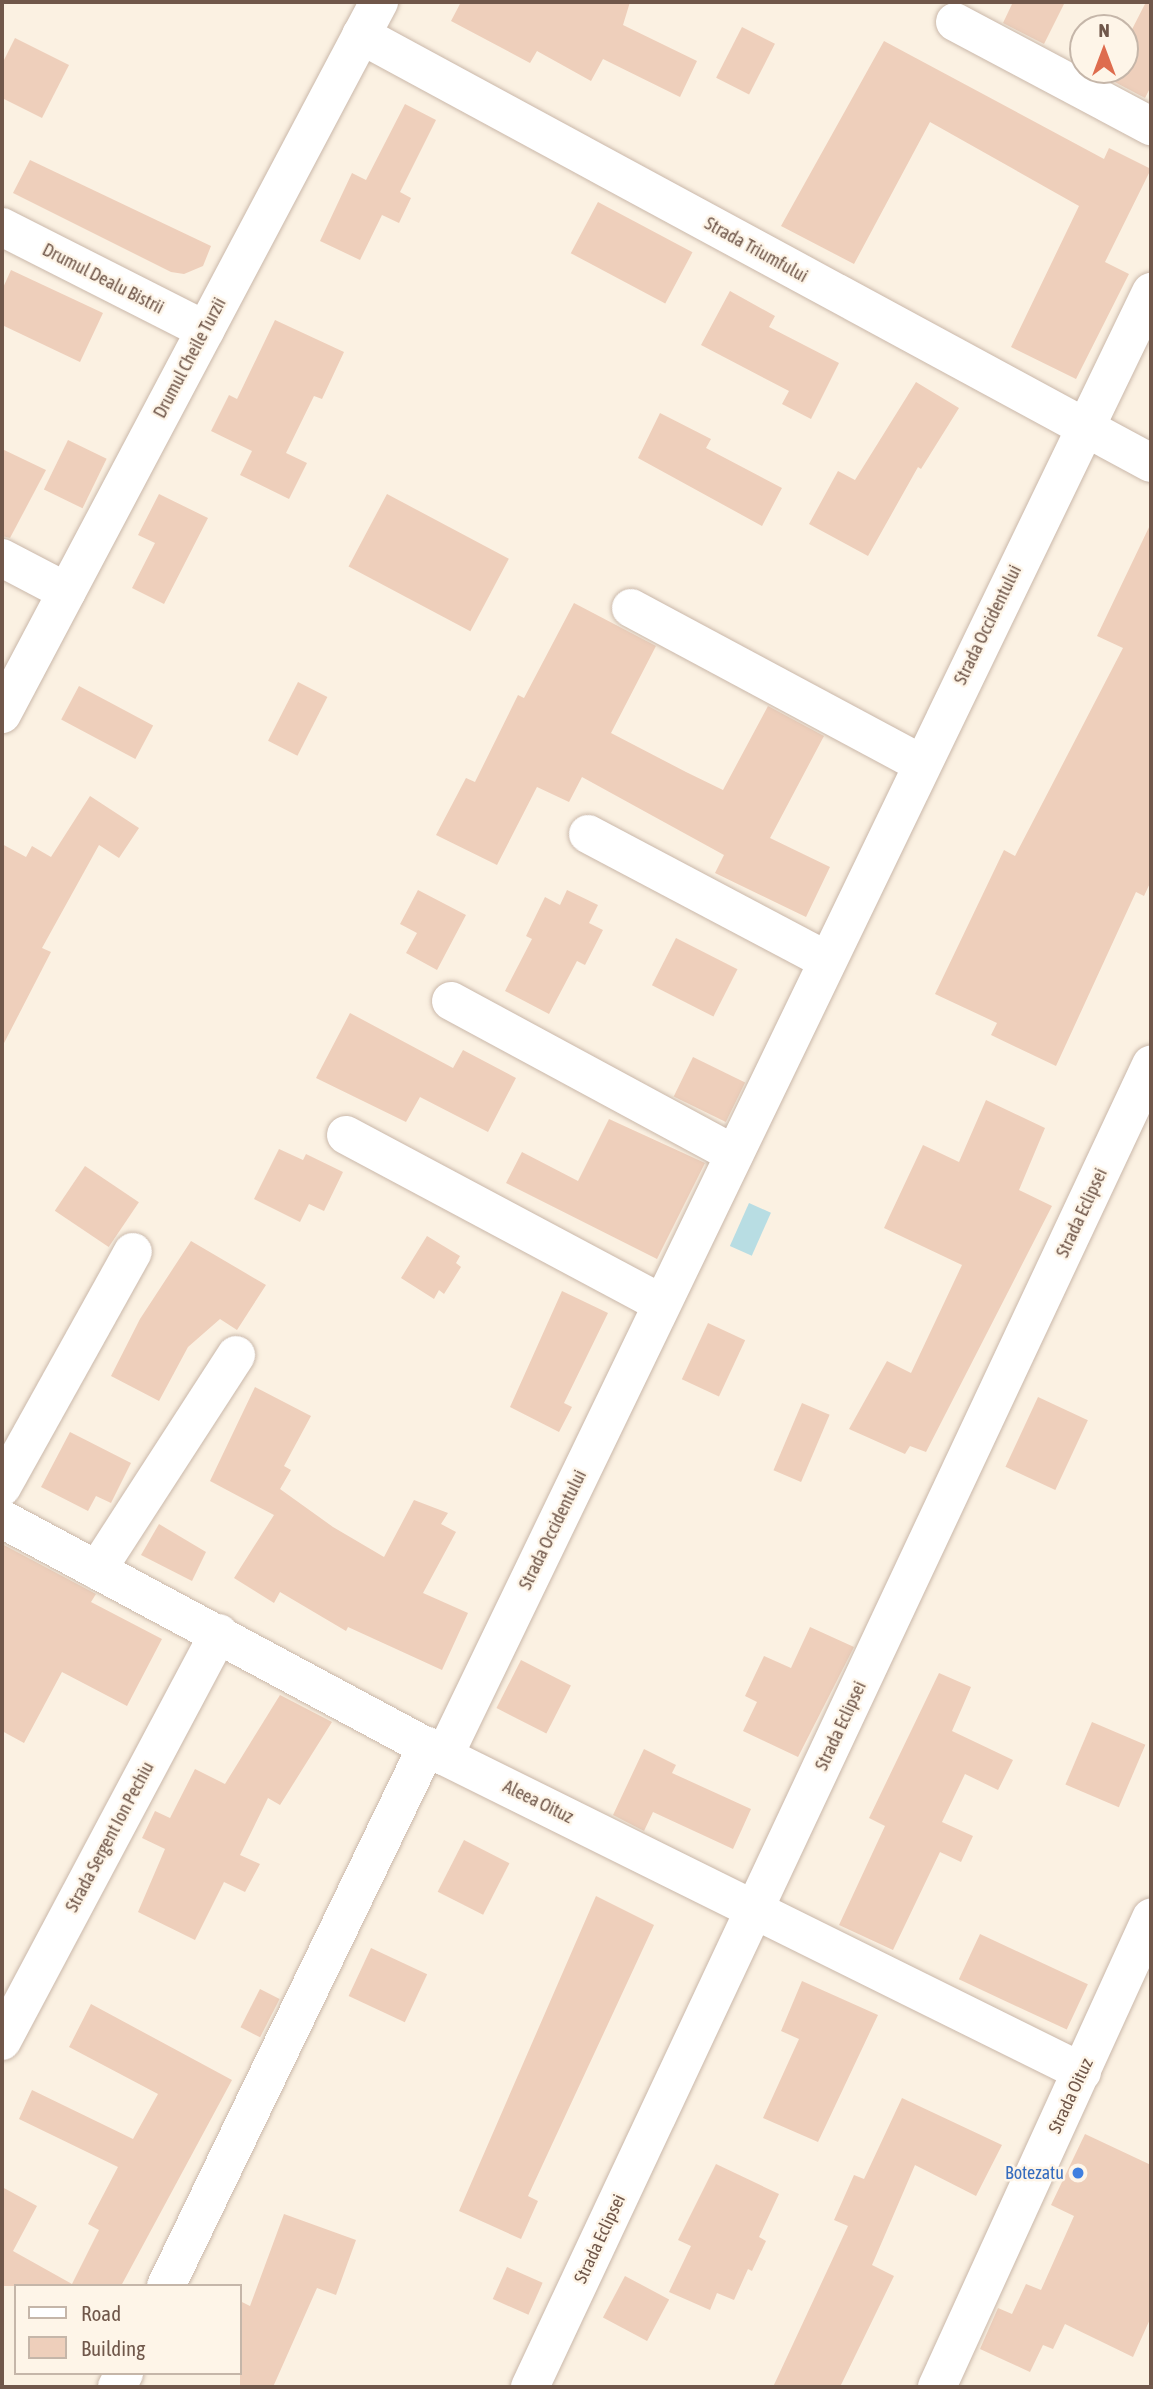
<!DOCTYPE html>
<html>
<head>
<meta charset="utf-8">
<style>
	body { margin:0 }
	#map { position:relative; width:1153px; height:2389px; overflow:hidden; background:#fbf1e2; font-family:"Asap Condensed",sans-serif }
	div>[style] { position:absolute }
	.water>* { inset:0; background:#b8dde3; transform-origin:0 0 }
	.building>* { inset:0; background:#eecfbb; transform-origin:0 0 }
	.roads { filter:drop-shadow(0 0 2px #cab8aa) drop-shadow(0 0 2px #cab8aa) }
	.street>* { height:38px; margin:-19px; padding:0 19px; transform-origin:19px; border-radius:19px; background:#fff }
	.secondary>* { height:38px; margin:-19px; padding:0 19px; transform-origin:19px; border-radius:19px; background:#fff }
	.dots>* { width:19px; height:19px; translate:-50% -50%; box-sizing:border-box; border:4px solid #fef5e8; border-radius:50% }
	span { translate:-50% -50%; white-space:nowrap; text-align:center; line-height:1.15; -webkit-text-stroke:5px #fef5e8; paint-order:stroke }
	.street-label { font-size:18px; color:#70574a }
	.shop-label { font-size:18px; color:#366cbe }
	.right { translate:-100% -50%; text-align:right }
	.frame { position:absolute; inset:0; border:4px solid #70574a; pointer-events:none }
	.legend { position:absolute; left:14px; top:2284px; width:228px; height:91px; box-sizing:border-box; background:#fef5e8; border:2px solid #c5b6a9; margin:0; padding:9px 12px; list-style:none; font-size:21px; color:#70574a }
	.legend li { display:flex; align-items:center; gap:14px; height:35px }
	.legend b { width:35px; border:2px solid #c5b6a9 }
	.north { position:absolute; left:1069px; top:14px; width:70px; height:70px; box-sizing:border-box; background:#fef5e8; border:2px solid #c5b6a9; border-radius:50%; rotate:0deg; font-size:19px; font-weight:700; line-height:28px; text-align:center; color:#70574a }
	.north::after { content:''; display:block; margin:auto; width:24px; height:32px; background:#de6c4e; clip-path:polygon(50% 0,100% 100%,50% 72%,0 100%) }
</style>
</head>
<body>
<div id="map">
	<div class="water">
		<div style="left:749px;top:1203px;width:24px;height:47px;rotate:24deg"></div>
	</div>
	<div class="building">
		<div style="clip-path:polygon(461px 2px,630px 2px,623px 25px,697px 61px,680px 97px,603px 59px,591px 81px,537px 51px,530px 63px,451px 21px)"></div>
		<div style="clip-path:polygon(1013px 2px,1065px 2px,1044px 44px,1003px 23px)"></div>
		<div style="clip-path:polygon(1146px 2px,1151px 2px,1151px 86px,1145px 98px,1092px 70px,1125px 70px,1125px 43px)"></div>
		<div style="left:742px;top:27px;width:37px;height:57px;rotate:27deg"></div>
		<div style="clip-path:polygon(15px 38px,69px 65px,42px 118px,2px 98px,2px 64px)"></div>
		<div style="clip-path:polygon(884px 41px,1104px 159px,1109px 148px,1151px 169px,1105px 262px,1129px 274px,1076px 379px,1011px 347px,1079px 206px,930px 122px,854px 264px,781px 226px)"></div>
		<div style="clip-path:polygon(405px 104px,436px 120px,400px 192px,411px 198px,399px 223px,382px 215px,360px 260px,320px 241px,352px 173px,366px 180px)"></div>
		<div style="clip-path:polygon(30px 160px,211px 246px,203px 266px,184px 274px,171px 272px,13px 193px)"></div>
		<div style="left:598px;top:202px;width:107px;height:58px;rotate:28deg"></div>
		<div style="clip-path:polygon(11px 270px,103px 313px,80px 362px,2px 325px,2px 290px)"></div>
		<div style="clip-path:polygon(730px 291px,775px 316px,769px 327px,839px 363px,811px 419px,782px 404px,789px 391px,701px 345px)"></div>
		<div style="clip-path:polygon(275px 320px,344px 352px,322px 399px,314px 396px,286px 453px,307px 463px,289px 499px,240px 475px,252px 451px,211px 431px,229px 395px,237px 399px)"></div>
		<div style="clip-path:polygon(916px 382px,959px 408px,921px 469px,918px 467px,868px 556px,809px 524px,838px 471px,855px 480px)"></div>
		<div style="clip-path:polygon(660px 413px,711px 439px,706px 448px,782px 488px,762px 526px,638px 458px)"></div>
		<div style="left:68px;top:440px;width:43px;height:55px;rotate:26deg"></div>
		<div style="clip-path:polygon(2px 449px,46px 470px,10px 538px,2px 536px)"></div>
		<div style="clip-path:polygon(159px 494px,208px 518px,164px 604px,132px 588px,155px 543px,138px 535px)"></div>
		<div style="left:387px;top:494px;width:138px;height:82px;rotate:28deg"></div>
		<div style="clip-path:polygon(1151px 523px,1151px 881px,1144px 896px,1136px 892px,1056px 1066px,991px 1035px,997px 1023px,935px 994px,1004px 850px,1015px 856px,1123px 648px,1097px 636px)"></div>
		<div style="clip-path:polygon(574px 603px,656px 646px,611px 733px,686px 772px,723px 790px,768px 706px,824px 736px,770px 838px,830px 867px,806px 917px,715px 873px,724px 855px,582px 777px,569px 802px,537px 787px,497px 865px,436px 835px,466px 778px,475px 782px,518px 695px,524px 698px)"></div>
		<div style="left:298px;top:682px;width:33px;height:66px;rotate:27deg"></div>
		<div style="left:79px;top:686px;width:84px;height:38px;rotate:28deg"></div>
		<div style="clip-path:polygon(90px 796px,139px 828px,119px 858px,99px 845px,42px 948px,51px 952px,2px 1047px,2px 844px,26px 857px,32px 846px,51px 857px)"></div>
		<div style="clip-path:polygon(418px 890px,466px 915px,437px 970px,406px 953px,417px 933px,400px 924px)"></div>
		<div style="clip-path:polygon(567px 890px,598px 905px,589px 923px,603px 930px,585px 965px,577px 961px,549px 1014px,505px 991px,532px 939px,526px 936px,545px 897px,560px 905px)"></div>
		<div style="left:676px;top:938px;width:69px;height:53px;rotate:27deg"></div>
		<div style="clip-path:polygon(350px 1013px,453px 1068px,463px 1050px,516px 1078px,488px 1132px,420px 1097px,406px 1122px,316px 1078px)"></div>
		<div style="left:693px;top:1057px;width:58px;height:44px;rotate:26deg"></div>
		<div style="clip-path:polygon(986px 1100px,1045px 1128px,1019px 1190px,1052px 1206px,926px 1452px,910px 1446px,905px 1454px,849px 1429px,887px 1361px,911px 1373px,962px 1265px,884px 1228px,923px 1145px,959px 1162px)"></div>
		<div style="clip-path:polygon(609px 1119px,705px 1163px,657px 1259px,506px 1183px,522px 1152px,578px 1181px)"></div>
		<div style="clip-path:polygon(279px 1149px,303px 1160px,306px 1154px,343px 1172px,324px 1211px,309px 1204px,300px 1222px,254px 1199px)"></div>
		<div style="left:85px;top:1166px;width:65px;height:54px;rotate:34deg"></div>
		<div style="clip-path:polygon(427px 1236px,460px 1256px,456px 1263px,461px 1267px,444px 1294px,439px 1290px,434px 1299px,401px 1278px)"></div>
		<div style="clip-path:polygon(191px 1241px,266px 1285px,237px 1330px,220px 1319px,188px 1347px,159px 1401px,111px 1376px,140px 1319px)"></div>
		<div style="clip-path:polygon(562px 1291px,608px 1313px,564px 1403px,572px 1407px,559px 1432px,510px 1407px)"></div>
		<div style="left:708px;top:1323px;width:41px;height:62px;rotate:25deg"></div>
		<div style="clip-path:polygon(255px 1387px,311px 1416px,284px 1466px,291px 1470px,280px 1489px,333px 1527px,384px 1557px,414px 1500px,448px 1513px,441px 1524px,456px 1532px,423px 1593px,468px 1613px,442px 1670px,348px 1627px,346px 1631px,280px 1592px,274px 1603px,234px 1578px,274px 1515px,210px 1481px)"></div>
		<div style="left:1038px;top:1397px;width:55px;height:77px;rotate:25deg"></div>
		<div style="left:802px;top:1403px;width:30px;height:73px;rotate:23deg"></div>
		<div style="clip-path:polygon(70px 1432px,131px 1463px,111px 1503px,96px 1496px,88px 1511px,41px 1487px)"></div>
		<div style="clip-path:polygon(159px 1524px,206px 1552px,192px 1581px,141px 1555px)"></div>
		<div style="clip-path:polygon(2px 1544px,96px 1594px,91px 1602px,162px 1639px,127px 1706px,62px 1672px,24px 1743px,2px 1731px)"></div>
		<div style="clip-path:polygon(810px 1627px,854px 1647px,798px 1757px,743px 1731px,757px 1702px,745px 1696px,764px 1656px,791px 1668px)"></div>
		<div style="left:521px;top:1660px;width:56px;height:54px;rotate:27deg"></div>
		<div style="clip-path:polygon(939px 1673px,971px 1687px,952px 1731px,1013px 1760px,998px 1790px,965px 1774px,942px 1822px,973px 1836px,961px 1862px,940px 1852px,893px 1950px,839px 1925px,885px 1826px,869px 1818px)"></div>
		<div style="clip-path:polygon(280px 1695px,332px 1722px,280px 1805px,268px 1798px,240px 1855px,260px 1864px,245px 1892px,224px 1882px,195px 1940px,138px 1912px,165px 1849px,142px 1838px,155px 1811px,170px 1818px,195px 1769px,225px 1784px)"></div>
		<div style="left:1092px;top:1722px;width:58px;height:68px;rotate:23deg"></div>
		<div style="clip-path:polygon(644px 1749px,676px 1765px,672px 1773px,751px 1809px,733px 1849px,653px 1812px,644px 1831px,613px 1815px)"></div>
		<div style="left:464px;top:1840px;width:51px;height:58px;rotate:27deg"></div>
		<div style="clip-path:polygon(596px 1896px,654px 1925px,528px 2196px,538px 2201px,521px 2239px,459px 2211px)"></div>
		<div style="left:980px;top:1934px;width:119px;height:50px;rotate:25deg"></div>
		<div style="left:371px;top:1948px;width:62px;height:53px;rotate:25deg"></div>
		<div style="clip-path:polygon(802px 1981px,878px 2015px,818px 2142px,763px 2118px,799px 2039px,781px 2031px)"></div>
		<div style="left:260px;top:1989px;width:22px;height:43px;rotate:27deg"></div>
		<div style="clip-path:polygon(91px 2004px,232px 2080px,121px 2286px,2px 2286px,2px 2187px,37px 2206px,13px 2251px,72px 2284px,99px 2230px,88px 2224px,118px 2167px,19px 2119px,32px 2090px,133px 2139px,158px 2094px,69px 2047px)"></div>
		<div style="clip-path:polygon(902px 2098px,1002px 2145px,976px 2196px,915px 2165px,872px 2265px,894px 2276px,840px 2387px,773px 2387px,848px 2226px,834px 2220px,854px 2175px,864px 2179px)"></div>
		<div style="clip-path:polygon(1085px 2134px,1151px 2165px,1151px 2317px,1133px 2357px,1065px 2324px,1053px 2349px,1043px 2345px,1030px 2372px,980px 2349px,998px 2308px,1012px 2314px,1026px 2284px,1041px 2290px,1074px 2216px,1051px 2205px)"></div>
		<div style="clip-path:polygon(716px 2164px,779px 2194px,759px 2237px,766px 2241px,752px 2271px,748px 2269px,734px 2300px,717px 2293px,710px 2310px,669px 2292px,691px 2246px,678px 2240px)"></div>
		<div style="clip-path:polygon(284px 2214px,356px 2240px,336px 2295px,317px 2288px,273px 2387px,240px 2387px,240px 2301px,250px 2306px)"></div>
		<div style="left:507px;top:2267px;width:39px;height:35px;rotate:24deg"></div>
		<div style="left:625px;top:2276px;width:50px;height:47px;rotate:28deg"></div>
	</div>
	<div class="roads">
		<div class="street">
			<div style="left:955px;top:22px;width:222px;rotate:28deg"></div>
			<div style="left:361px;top:35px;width:898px;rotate:28.45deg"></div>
			<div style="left:2px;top:227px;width:228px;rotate:26.9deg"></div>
			<div style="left:2px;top:558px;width:73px;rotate:27.6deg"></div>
			<div style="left:631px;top:608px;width:328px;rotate:28.2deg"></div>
			<div style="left:588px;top:834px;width:269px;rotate:27.9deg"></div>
			<div style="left:451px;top:1001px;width:322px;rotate:28.4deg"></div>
			<div style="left:346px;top:1135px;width:358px;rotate:28.1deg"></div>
			<div style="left:2px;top:1487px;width:269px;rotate:-60.9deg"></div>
			<div style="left:2px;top:1519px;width:502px;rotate:28.2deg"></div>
			<div style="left:444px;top:1756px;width:712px;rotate:26.35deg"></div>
			<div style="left:97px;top:1570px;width:256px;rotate:-57.1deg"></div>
			<div style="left:444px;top:1756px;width:1626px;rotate:-64.22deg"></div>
			<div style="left:2px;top:2041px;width:462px;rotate:-62deg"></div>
			<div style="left:166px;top:2286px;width:600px;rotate:-64.2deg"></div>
			<div style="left:117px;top:2387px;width:16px;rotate:-63deg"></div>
			<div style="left:530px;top:2387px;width:1461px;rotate:-64.84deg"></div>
			<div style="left:937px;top:2387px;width:516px;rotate:-65.47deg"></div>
		</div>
		<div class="secondary">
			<div style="left:2px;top:714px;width:806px;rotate:-62.1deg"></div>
		</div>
	</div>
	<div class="dots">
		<div style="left:1078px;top:2173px;background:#3f7fe0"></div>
	</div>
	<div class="street-label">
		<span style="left:756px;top:250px;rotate:29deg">Strada Triumfului</span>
		<span style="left:103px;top:279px;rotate:27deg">Drumul Dealu Bistrii</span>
		<span style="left:190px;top:358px;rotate:-62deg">Drumul Cheile Turzii</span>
		<span style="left:988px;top:625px;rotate:-64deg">Strada Occidentului</span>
		<span style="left:1082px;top:1213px;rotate:-65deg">Strada Eclipsei</span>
		<span style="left:553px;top:1530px;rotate:-64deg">Strada Occidentului</span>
		<span style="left:841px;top:1726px;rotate:-65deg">Strada Eclipsei</span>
		<span style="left:538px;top:1802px;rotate:26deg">Aleea Oituz</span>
		<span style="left:110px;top:1837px;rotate:-62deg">Strada Sergent Ion Pechiu</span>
		<span style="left:1071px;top:2096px;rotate:-65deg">Strada Oituz</span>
		<span style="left:600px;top:2239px;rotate:-65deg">Strada Eclipsei</span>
	</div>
	<div class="shop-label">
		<span class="right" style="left:1064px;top:2173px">Botezatu</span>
	</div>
	<div class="frame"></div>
	<ul class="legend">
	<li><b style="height:9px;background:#fff"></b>Road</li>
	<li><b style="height:19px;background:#eecfbb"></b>Building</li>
	</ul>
	<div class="north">N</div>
</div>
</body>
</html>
